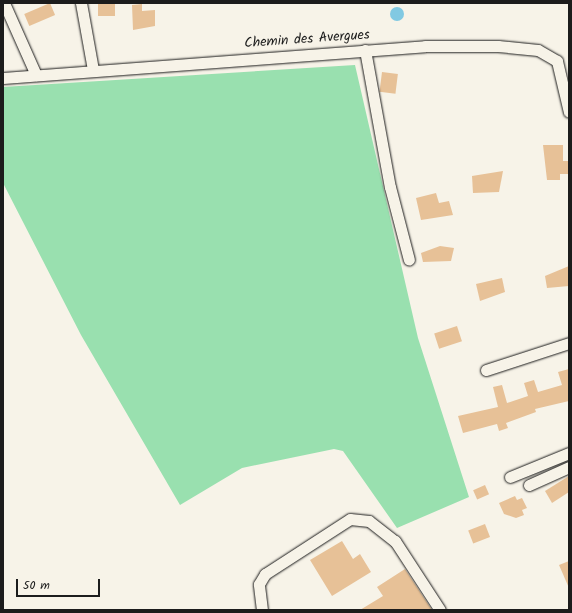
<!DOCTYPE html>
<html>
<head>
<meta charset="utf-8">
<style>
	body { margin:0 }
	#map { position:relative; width:572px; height:613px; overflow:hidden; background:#f7f3e8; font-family:Kalam,sans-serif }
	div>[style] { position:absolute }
	.green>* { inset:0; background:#99e0af }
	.water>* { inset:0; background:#81c9e2 }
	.round { border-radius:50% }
	.building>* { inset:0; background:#e7c197; transform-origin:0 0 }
	.roads { filter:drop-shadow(0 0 1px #1c1c1c) drop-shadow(0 0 1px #1c1c1c) }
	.minor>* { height:11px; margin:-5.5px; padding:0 5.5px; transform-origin:5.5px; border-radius:5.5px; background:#f7f3e8 }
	span { translate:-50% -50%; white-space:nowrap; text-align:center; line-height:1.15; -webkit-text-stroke:3px #f7f3e8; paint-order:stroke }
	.street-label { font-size:14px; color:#1c1c1c }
	.frame { position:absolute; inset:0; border:4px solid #1c1c1c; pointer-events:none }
	.scale { position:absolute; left:16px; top:579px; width:84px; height:18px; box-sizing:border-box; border:2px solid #1c1c1c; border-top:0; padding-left:5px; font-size:12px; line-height:14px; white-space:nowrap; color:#1c1c1c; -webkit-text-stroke:3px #f7f3e8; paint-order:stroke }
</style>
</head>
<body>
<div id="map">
	<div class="green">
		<div style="clip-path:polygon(355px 65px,418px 338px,469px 497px,397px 528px,343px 451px,334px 449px,242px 468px,180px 505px,81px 335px,3px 183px,3px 87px)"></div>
	</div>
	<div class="water">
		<div class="round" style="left:390px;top:7px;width:14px;height:14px"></div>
	</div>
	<div class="building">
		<div style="left:50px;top:3px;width:13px;height:28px;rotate:67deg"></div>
		<div style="left:98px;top:3px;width:17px;height:13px"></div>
		<div style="clip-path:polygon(142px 4px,142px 11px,155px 10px,155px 26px,133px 30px,132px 5px)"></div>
		<div style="left:382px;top:72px;width:16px;height:20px;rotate:7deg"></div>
		<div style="clip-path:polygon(543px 145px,563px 145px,563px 161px,569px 161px,569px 174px,560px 174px,560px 180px,547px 180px)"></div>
		<div style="clip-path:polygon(503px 171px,499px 192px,473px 193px,472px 176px)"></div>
		<div style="clip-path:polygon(436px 193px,439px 203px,449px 201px,453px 215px,421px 220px,416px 198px)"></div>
		<div style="clip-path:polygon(440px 246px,454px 248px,451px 261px,423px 262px,421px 253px)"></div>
		<div style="clip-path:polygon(569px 266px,569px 286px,547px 288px,545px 276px)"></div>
		<div style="clip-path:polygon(502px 278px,505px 292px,480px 301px,476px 284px)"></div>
		<div style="left:457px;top:326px;width:16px;height:24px;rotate:72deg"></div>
		<div style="clip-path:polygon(569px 369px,569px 401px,535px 409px,536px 412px,506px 423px,508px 428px,499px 431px,497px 424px,463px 433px,458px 416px,498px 407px,493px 387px,502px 385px,507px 403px,528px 396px,524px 383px,534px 380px,538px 392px,562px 385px,558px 372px)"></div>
		<div style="clip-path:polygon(569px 476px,569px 492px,552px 503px,545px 491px)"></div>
		<div style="left:485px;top:485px;width:10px;height:13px;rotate:66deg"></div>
		<div style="clip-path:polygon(515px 496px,517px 500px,522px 498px,527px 508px,522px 510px,524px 515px,516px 518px,504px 514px,499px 503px)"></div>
		<div style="left:485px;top:524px;width:14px;height:18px;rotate:69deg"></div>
		<div style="clip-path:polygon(342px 541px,353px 559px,360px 554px,371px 572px,332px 596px,310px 560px)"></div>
		<div style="clip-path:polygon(569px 561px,569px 588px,559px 565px)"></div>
		<div style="clip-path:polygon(405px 569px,432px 610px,360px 610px,383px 596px,377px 587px)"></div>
	</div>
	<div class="roads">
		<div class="minor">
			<div style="left:4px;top:3px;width:79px;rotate:66deg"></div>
			<div style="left:81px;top:3px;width:68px;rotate:79.8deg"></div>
			<div style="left:365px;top:50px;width:139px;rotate:79.7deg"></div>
			<div style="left:390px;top:187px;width:75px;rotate:75.4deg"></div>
			<div style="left:3px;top:78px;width:423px;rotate:-4.3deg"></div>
			<div style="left:425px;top:46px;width:73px"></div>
			<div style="left:498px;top:46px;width:40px;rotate:5.7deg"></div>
			<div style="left:538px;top:50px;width:22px;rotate:30deg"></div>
			<div style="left:557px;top:61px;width:52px;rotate:76.8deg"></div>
			<div style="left:486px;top:370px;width:87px;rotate:-18deg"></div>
			<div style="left:510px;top:477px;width:64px;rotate:-22.1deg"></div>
			<div style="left:529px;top:485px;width:44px;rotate:-24.2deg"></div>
			<div style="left:262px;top:610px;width:26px;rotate:-97deg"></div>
			<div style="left:259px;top:584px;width:12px;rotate:-59deg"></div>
			<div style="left:265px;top:574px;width:101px;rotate:-32.9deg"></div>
			<div style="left:350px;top:519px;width:19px;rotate:6deg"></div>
			<div style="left:369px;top:521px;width:33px;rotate:38deg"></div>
			<div style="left:395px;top:541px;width:82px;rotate:56.9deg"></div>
		</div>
	</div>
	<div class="street-label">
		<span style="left:307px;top:39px;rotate:-4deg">Chemin des Avergues</span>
	</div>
	<div class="frame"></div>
	<div class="scale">50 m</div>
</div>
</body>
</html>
